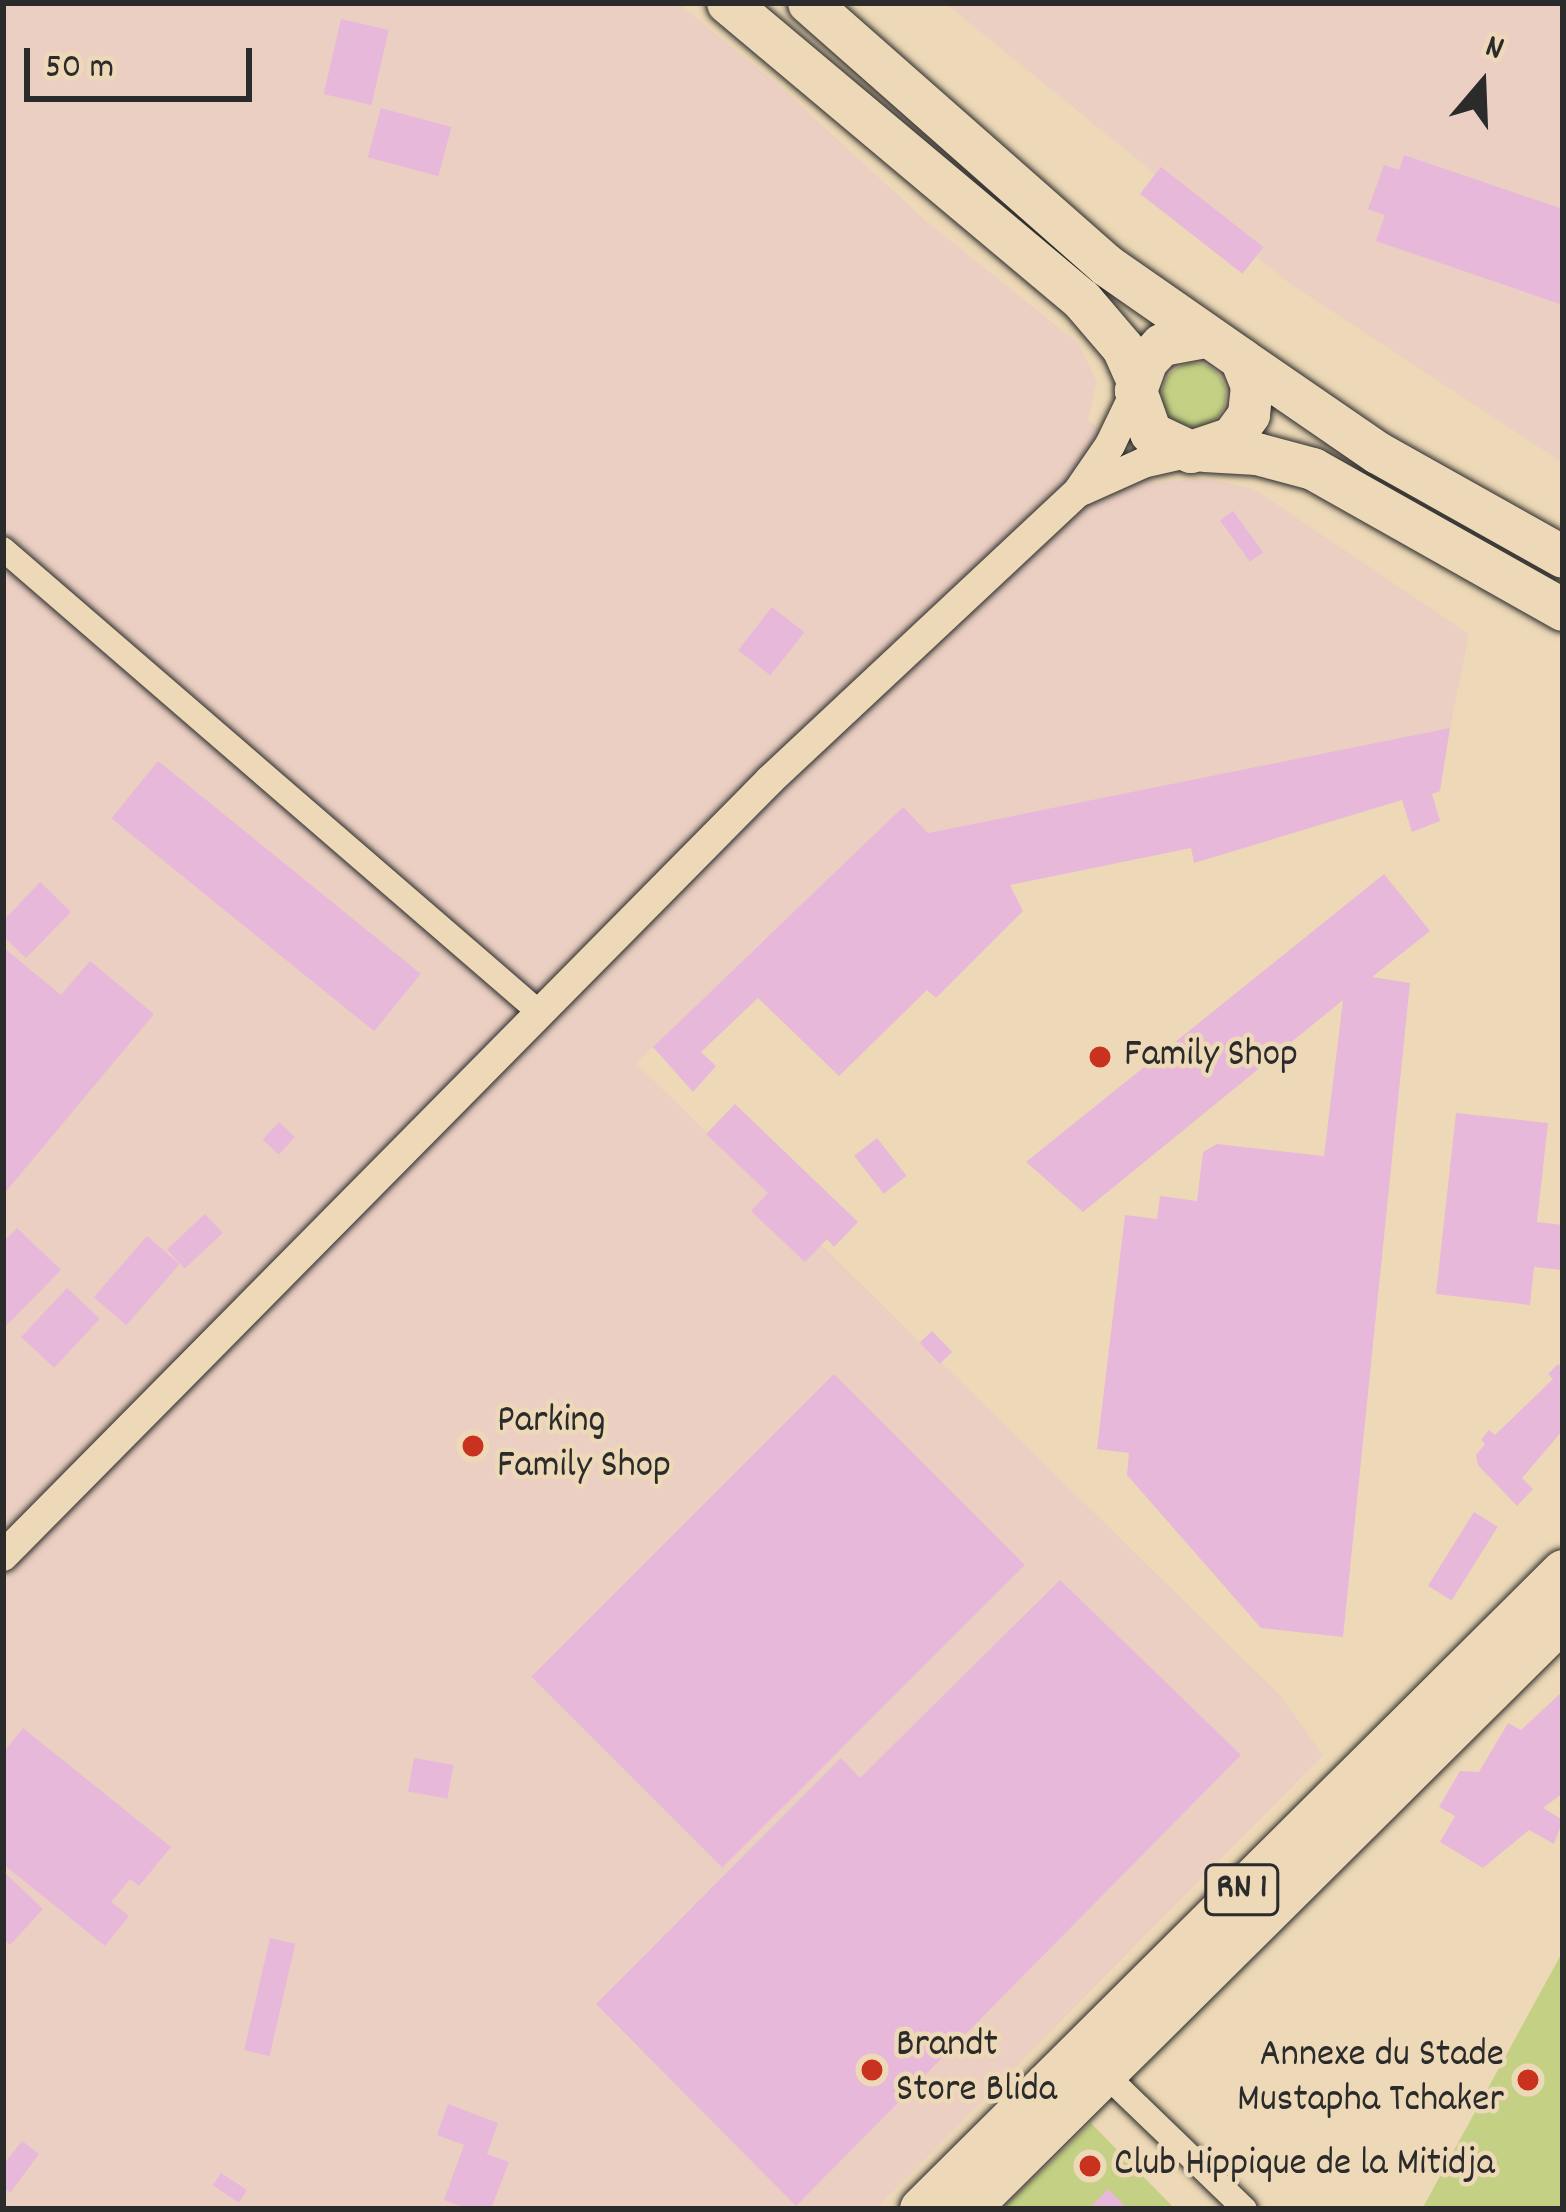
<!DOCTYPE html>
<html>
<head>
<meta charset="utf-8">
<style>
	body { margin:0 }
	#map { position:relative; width:1566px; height:2212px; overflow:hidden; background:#edd9b7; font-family:Dekko,sans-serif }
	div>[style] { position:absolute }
	.built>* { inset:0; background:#ebcfc2 }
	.green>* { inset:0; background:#c4d185 }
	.round { border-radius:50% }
	.building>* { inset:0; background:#e7b8da; transform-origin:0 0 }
	.roads { filter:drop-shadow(0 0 3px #2b2b2b) drop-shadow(0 0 3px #2b2b2b) }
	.minor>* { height:24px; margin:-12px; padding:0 12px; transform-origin:12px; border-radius:12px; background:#edd9b7 }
	.tertiary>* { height:30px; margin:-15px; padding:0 15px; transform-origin:15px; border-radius:15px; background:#edd9b7 }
	.trunk>* { height:42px; margin:-21px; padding:0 21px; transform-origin:21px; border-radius:21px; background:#edd9b7 }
	.dots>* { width:33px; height:33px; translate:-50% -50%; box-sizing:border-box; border:6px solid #edd9b7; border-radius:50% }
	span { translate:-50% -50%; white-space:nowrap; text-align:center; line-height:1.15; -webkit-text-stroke:9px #edd9b7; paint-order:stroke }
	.shield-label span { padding:3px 9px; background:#edd9b7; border:3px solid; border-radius:9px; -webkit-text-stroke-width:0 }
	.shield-label { font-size:36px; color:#2b2b2b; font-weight:700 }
	.poi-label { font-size:39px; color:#2b2b2b }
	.left { translate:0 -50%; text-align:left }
	.right { translate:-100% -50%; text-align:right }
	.frame { position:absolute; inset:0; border:6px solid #2b2b2b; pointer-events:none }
	.north { position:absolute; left:1422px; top:24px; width:120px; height:120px; -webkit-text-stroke:9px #edd9b7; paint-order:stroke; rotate:19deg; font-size:33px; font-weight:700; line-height:48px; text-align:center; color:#2b2b2b }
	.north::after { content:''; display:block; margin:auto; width:42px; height:54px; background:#2b2b2b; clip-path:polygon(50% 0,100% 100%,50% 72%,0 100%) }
	.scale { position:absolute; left:24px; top:48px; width:228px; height:54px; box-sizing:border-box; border:6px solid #2b2b2b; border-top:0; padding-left:15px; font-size:36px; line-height:42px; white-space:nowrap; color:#2b2b2b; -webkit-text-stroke:9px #edd9b7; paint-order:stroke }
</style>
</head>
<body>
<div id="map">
	<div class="built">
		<div style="clip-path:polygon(3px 3px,678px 3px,785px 91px,926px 221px,1079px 344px,1097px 382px,1088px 419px,1155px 483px,1202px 478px,1254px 489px,1469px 634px,1450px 728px,928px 833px,903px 807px,636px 1063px,1280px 1695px,1323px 1755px,876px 2209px,3px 2209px)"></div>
		<div style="clip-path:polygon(945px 3px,1563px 3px,1563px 463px,1289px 283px)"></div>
	</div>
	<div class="green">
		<div class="round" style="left:1162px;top:363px;width:64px;height:64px"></div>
		<div style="clip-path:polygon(1563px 1951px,1563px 2209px,1422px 2209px)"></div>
		<div style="clip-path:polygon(1091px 2123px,1175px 2209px,1002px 2209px)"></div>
	</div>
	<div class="building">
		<div style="left:341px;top:19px;width:49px;height:77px;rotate:13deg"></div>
		<div style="left:381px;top:108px;width:73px;height:51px;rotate:15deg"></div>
		<div style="clip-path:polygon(1404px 155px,1563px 209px,1563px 305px,1376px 241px,1385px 215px,1368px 209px,1384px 165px,1399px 170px)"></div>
		<div style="left:1161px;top:167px;width:130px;height:34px;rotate:38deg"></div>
		<div style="left:1233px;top:511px;width:51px;height:16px;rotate:54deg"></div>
		<div style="left:772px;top:607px;width:41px;height:55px;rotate:38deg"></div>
		<div style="clip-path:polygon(1450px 728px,1440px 791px,1432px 794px,1440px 821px,1412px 832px,1402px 800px,1194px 863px,1191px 848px,1010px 885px,1023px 911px,936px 998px,927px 990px,839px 1076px,758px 998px,701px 1052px,716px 1066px,693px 1092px,653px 1047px,903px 807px,928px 833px)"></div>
		<div style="left:158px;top:761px;width:338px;height:74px;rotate:39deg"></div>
		<div style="clip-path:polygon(1384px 874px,1430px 931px,1372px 977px,1410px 983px,1343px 1637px,1261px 1628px,1127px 1475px,1129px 1453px,1097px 1449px,1125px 1215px,1157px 1219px,1160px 1196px,1197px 1201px,1203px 1152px,1217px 1144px,1324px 1156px,1343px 1000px,1083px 1212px,1026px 1162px)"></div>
		<div style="clip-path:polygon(40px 882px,71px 912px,26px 958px,3px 936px,3px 921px)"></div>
		<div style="clip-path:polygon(3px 947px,61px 995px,90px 961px,154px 1014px,3px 1195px)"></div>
		<div style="clip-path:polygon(735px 1104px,858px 1222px,834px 1247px,827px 1239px,805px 1262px,751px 1211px,768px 1193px,706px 1134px)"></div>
		<div style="clip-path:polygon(1456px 1113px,1548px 1123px,1537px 1222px,1563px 1225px,1563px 1270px,1534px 1267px,1530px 1305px,1436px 1294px)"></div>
		<div style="left:279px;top:1122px;width:22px;height:24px;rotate:43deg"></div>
		<div style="left:877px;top:1138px;width:48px;height:29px;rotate:52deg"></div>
		<div style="left:205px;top:1214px;width:26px;height:52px;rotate:47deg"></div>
		<div style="clip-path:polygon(17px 1228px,61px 1270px,3px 1329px,3px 1242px)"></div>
		<div style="left:147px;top:1236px;width:43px;height:81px;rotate:41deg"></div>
		<div style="left:67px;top:1288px;width:45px;height:67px;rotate:43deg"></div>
		<div style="left:932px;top:1331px;width:29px;height:17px;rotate:46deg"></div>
		<div style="clip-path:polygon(1558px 1364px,1563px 1368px,1563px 1430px,1522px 1478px,1533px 1489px,1517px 1506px,1478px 1465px,1476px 1455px,1485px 1444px,1481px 1440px,1489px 1430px,1495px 1435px,1553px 1379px,1548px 1374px)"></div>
		<div style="left:834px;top:1374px;width:270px;height:428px;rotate:45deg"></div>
		<div style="left:1474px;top:1512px;width:28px;height:87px;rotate:32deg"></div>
		<div style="clip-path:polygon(1060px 1580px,1241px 1755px,796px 2206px,596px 2004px,841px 1758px,860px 1778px)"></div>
		<div style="clip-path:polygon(1563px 1691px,1563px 1793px,1543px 1808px,1563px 1820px,1554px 1844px,1529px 1830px,1483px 1868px,1440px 1842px,1455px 1816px,1439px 1807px,1460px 1771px,1479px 1772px,1508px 1723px,1521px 1730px)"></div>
		<div style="clip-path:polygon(23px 1728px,171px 1847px,139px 1886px,130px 1879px,111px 1902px,129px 1916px,105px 1946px,3px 1864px,3px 1753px)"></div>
		<div style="left:414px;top:1758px;width:40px;height:34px;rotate:10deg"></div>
		<div style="clip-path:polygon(3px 1871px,43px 1909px,10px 1945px,3px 1939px)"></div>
		<div style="left:270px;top:1938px;width:26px;height:115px;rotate:13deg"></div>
		<div style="clip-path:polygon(448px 2104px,498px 2123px,487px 2154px,509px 2162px,491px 2209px,468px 2209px,444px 2200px,464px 2145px,437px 2135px)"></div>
		<div style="clip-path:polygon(22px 2141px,39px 2154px,10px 2193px,3px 2187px,3px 2165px)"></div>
		<div style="left:221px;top:2173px;width:31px;height:15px;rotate:33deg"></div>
		<div style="clip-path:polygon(1108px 2189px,1128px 2209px,1089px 2209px)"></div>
	</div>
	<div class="roads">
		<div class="minor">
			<div style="left:3px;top:549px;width:710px;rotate:40.83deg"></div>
			<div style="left:1106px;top:2075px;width:193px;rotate:44deg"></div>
		</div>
		<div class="tertiary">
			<div style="left:1083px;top:490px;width:66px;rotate:-24.2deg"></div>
			<div style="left:1143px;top:463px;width:49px;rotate:-12.9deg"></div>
			<div style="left:3px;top:1556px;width:1091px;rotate:-45.33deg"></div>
			<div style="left:770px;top:780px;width:420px;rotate:-43.1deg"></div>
			<div style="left:1077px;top:493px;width:58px;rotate:-55.5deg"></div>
			<div style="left:1110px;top:445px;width:60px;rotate:-64.3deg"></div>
		</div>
		<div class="trunk">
			<div style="left:728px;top:3px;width:462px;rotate:40deg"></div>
			<div style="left:1082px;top:300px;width:63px;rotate:49.5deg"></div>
			<div style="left:1123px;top:348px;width:37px;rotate:66deg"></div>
			<div style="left:809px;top:3px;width:396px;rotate:41.4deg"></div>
			<div style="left:1106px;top:265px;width:165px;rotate:34.8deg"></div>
			<div style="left:1241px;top:359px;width:29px;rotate:68deg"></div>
			<div style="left:1252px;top:386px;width:29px;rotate:96deg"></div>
			<div style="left:1249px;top:415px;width:29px;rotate:126deg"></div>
			<div style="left:1232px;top:438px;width:43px;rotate:161.1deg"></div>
			<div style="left:1191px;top:452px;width:44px;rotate:-154.6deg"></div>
			<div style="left:1151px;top:433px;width:45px;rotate:-109.7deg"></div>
			<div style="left:1136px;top:391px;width:32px;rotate:-70deg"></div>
			<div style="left:1147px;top:361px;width:22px;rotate:-47deg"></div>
			<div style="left:1162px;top:345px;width:45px;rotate:-10.3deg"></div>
			<div style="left:1241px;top:359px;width:166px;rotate:34.5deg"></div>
			<div style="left:1378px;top:453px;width:212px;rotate:29.3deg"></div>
			<div style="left:1205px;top:451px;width:52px;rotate:3.3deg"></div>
			<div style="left:1257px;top:454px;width:58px;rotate:15deg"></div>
			<div style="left:1313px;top:469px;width:287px;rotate:29.4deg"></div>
			<div style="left:921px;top:2209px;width:905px;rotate:-44.82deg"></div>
			<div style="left:969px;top:2209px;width:837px;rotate:-44.76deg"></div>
		</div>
	</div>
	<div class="dots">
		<div style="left:1100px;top:1057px;background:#c8321e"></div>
		<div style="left:473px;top:1446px;background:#c8321e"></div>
		<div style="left:872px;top:2070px;background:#c8321e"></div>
		<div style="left:1528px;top:2080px;background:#c8321e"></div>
		<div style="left:1090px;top:2166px;background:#c8321e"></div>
	</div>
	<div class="shield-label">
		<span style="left:1242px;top:1890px">RN 1</span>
	</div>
	<div class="poi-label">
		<span class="left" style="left:1124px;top:1057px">Family Shop</span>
		<span class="left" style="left:497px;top:1446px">Parking<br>Family Shop</span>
		<span class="left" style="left:896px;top:2070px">Brandt<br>Store Blida</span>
		<span class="right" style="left:1504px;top:2080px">Annexe du Stade<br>Mustapha Tchaker</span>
		<span class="left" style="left:1114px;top:2166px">Club Hippique de la Mitidja</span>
	</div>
	<div class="frame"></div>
	<div class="north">N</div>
	<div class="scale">50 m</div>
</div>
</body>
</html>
